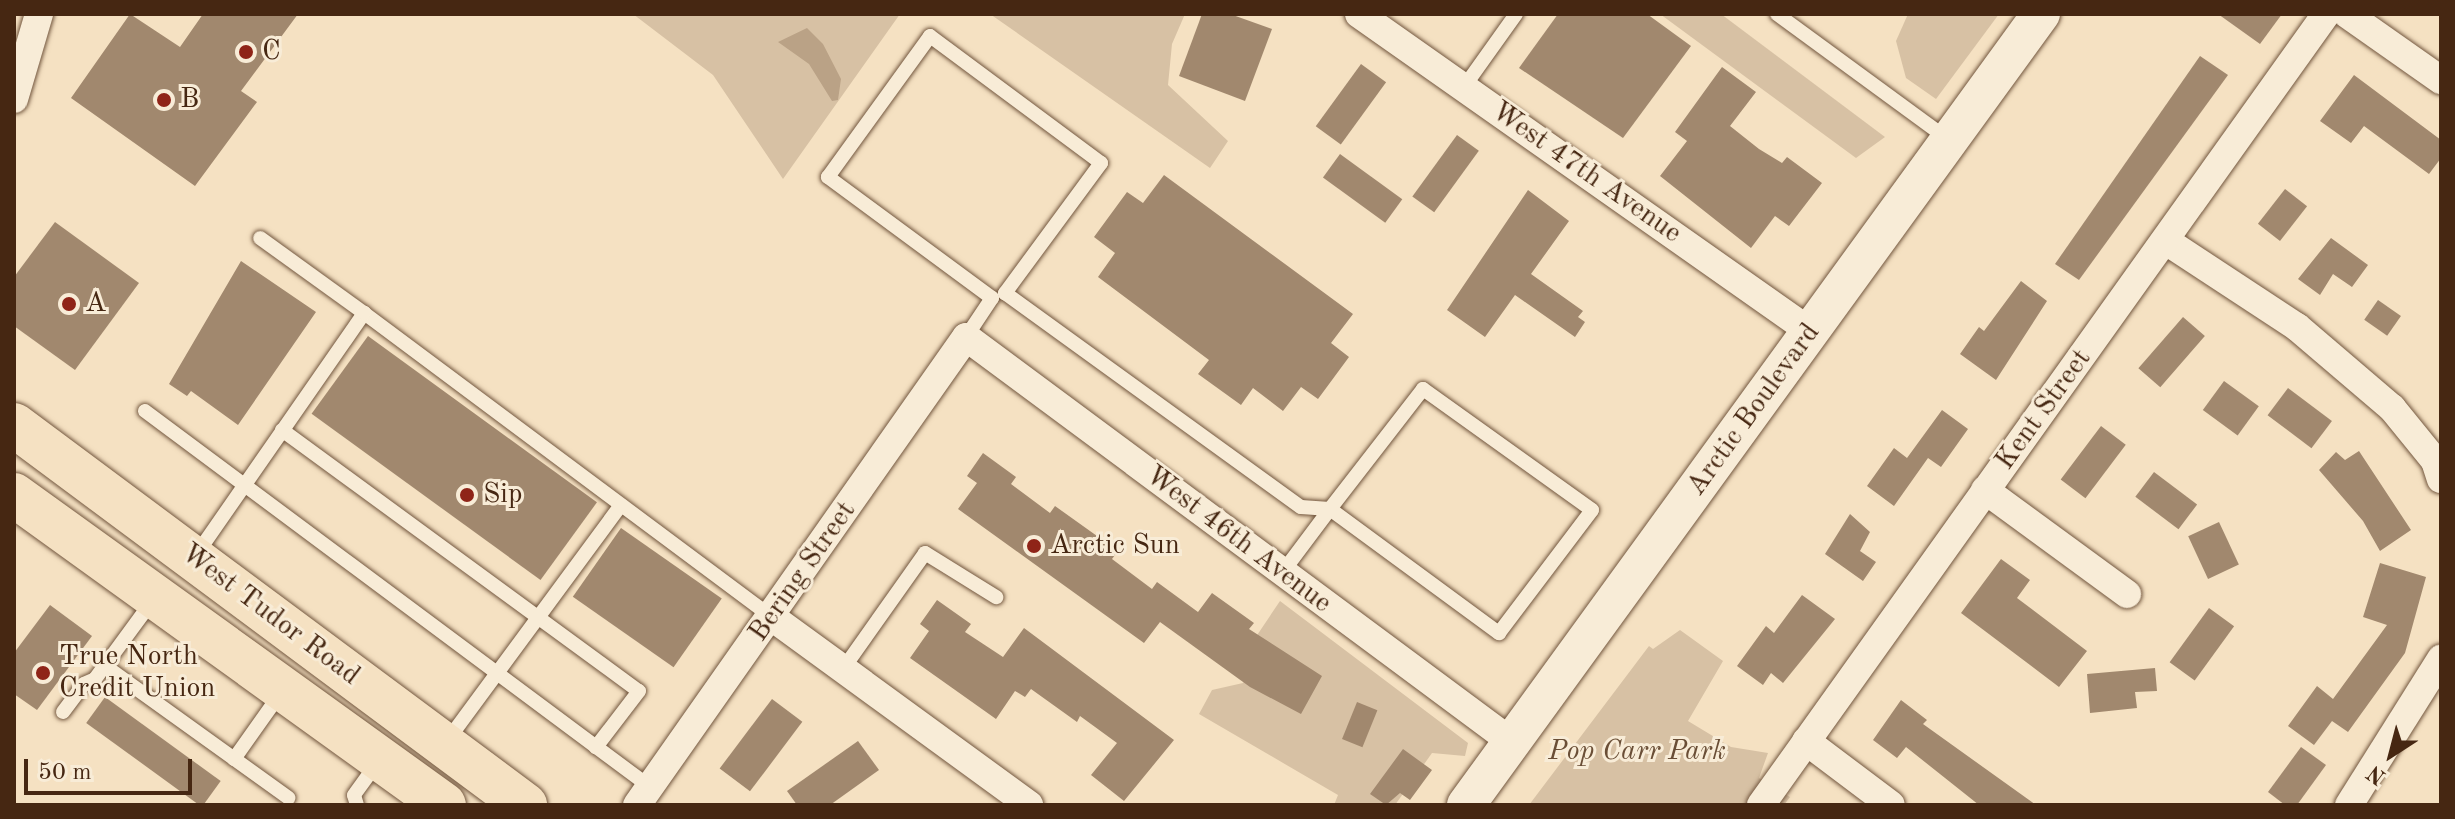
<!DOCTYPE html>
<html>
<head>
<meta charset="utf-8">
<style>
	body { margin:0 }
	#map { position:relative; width:2455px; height:819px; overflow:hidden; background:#f5e1c2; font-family:"Old Standard TT",serif }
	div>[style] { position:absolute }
	.green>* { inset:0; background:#d7c1a4 }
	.water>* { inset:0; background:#baa286 }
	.building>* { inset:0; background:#a1886e; transform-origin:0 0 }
	.roads { filter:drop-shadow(0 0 2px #72563e) drop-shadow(0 0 2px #72563e) }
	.service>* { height:14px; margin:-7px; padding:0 7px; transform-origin:7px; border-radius:7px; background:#f8ecd7 }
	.minor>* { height:28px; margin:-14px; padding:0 14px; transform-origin:14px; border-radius:14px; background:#f8ecd7 }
	.secondary>* { height:38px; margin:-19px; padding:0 19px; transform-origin:19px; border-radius:19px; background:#f8ecd7 }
	.primary>* { height:44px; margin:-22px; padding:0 22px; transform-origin:22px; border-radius:22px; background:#f5e1c2 }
	.dots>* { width:22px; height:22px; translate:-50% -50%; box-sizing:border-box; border:4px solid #f8ecd7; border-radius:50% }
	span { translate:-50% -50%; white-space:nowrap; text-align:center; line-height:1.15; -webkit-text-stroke:6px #f8ecd7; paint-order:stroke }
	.poi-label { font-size:28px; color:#462712 }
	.left { translate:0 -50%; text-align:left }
	.street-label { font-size:28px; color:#462712 }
	.park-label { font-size:28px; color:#6a4e36; font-style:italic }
	.frame { position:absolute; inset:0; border:16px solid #462712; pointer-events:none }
	.north { position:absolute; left:2351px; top:715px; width:80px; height:80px; -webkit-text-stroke:6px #f8ecd7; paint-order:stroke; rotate:216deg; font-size:22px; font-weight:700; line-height:32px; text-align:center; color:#462712 }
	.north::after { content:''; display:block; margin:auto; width:28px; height:36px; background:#462712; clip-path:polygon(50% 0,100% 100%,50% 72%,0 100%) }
	.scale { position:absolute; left:24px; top:759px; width:168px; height:36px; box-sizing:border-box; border:4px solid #462712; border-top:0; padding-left:10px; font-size:24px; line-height:28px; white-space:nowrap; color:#462712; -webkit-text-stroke:6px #f8ecd7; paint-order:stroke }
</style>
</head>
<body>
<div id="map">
	<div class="green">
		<div style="clip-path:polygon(633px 14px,900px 14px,783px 179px,713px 75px)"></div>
		<div style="clip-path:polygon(990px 14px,1185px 14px,1172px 44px,1168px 85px,1228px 141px,1210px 168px)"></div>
		<div style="clip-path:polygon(1660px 14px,1721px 14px,1885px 137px,1856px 158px)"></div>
		<div style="clip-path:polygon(1908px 14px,1999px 14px,1936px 99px,1906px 78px,1896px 41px)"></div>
		<div style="clip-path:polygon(1280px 601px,1468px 743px,1465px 756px,1432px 753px,1395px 805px,1334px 805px,1338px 795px,1199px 714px,1212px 690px,1243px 683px,1251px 670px,1241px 659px)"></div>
		<div style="clip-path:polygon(1680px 630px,1723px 661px,1688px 721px,1731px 747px,1768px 753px,1759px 778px,1790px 797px,1784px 805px,1529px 805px,1649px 646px,1653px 649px)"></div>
	</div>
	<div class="water">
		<div style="clip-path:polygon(807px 28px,823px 44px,841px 79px,838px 100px,832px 101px,809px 64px,778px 42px)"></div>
	</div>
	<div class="building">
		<div style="clip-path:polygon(130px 14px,180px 47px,203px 14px,298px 14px,241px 91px,257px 102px,195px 186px,71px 98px)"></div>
		<div style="clip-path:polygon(1202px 14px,1230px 14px,1272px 29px,1245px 101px,1179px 76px)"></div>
		<div style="clip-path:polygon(1558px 14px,1647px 14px,1691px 46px,1623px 138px,1519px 68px)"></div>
		<div style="clip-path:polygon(2218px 14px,2282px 14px,2260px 44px)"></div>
		<div style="clip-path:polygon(2200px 56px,2228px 75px,2079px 280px,2055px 264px)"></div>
		<div style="left:1361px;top:64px;width:31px;height:77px;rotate:36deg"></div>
		<div style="clip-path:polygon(1722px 67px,1756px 92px,1730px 126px,1759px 149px,1782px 163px,1787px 157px,1822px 183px,1789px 226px,1775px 216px,1751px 248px,1660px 176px,1687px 141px,1675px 132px)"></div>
		<div style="clip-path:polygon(2354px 75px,2441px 140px,2441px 158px,2429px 174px,2364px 126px,2351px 143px,2320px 121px)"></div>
		<div style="left:1457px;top:135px;width:27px;height:76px;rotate:36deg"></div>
		<div style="left:1340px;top:154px;width:77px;height:29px;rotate:36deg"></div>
		<div style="clip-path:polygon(1164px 175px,1353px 314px,1331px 343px,1349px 357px,1318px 399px,1301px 387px,1283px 411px,1253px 388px,1241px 405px,1198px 374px,1209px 360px,1098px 277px,1115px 253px,1094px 237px,1127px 192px,1143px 203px)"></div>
		<div style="left:2285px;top:189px;width:28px;height:44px;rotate:38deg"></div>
		<div style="clip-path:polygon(1528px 190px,1569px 221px,1531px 274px,1583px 311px,1578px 317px,1585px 322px,1575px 337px,1515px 295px,1485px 337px,1447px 310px)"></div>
		<div style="clip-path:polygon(55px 222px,139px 283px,75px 370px,14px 326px,14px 277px)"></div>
		<div style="clip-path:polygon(2331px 238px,2368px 265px,2352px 287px,2333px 274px,2320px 295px,2298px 279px)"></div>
		<div style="clip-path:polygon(241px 261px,316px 312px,238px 425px,191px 391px,187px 396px,169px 384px)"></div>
		<div style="clip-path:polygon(2021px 281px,2047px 301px,1996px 380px,1960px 354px,1979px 327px,1984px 331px)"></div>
		<div style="left:2378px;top:300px;width:28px;height:24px;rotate:35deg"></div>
		<div style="left:2183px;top:317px;width:29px;height:68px;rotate:41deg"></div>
		<div style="left:368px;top:336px;width:283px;height:96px;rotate:36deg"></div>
		<div style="left:2224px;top:381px;width:43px;height:36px;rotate:36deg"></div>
		<div style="left:2288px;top:388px;width:55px;height:34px;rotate:37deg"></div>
		<div style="clip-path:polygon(1942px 410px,1968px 429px,1941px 467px,1928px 458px,1894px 506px,1867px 486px,1894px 448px,1907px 458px)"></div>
		<div style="left:2101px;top:426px;width:31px;height:67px;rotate:37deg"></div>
		<div style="clip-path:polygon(2359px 451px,2411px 530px,2380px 551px,2363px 521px,2319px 470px,2336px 452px,2345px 460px)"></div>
		<div style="clip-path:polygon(983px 453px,1016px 477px,1011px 484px,1050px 513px,1055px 506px,1118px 551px,1112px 559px,1152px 589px,1157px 582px,1198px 612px,1212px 593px,1254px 623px,1249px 629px,1322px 676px,1301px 714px,1250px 687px,1160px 622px,1144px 643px,958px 509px,977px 483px,967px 476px)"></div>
		<div style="left:2154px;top:472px;width:54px;height:31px;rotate:37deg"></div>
		<div style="clip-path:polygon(1850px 514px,1870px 532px,1860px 551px,1876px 562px,1863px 581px,1825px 554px)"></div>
		<div style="left:2219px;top:522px;width:47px;height:34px;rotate:65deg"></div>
		<div style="left:621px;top:528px;width:123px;height:84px;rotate:35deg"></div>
		<div style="clip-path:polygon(2001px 559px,2030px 580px,2017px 598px,2087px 651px,2059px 687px,1961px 613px)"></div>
		<div style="clip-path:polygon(2380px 563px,2426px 577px,2405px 653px,2348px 732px,2332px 721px,2314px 745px,2288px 726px,2317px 686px,2333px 699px,2387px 625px,2363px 617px)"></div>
		<div style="clip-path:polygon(1802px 595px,1835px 619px,1783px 683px,1771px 673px,1763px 685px,1737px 666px,1766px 626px,1774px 633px)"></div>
		<div style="clip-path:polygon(937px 600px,971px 624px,965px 632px,1003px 657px,1024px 628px,1174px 740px,1124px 801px,1091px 775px,1117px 743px,1080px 716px,1077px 722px,1031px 689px,1025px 697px,1015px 691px,996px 719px,910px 658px,929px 631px,920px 624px)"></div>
		<div style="clip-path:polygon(50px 605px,92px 636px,37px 710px,14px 694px,14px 653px)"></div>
		<div style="left:2209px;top:608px;width:31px;height:67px;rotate:36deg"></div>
		<div style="clip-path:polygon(2155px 668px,2157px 691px,2135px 692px,2137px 708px,2090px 713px,2087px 674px)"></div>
		<div style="left:105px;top:697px;width:143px;height:32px;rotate:36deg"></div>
		<div style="left:772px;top:699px;width:38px;height:87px;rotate:37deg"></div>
		<div style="clip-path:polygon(1901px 700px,1927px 720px,1923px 724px,2036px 805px,1979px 805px,1906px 747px,1897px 758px,1873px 740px)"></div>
		<div style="left:1357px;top:702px;width:22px;height:40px;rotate:22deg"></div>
		<div style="clip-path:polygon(858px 741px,879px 770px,830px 805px,797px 805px,787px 791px)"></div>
		<div style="clip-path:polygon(2301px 747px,2326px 765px,2297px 805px,2285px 805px,2268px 792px)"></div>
		<div style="clip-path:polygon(1403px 749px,1432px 770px,1410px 800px,1400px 793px,1386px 805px,1370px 794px)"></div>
	</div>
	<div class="roads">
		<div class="service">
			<div style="left:1777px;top:14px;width:212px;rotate:36.2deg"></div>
			<div style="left:1464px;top:87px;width:90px;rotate:-54.5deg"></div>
			<div style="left:364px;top:313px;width:510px;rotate:36.71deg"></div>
			<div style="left:966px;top:337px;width:47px;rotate:-56.3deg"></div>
			<div style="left:992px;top:298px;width:204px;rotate:-143.6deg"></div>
			<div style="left:828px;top:177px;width:174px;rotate:-54.1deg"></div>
			<div style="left:930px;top:36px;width:213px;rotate:36.6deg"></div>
			<div style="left:1101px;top:163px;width:162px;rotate:126.4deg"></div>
			<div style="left:1005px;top:293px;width:365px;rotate:35.9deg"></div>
			<div style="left:1301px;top:507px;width:29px;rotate:4deg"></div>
			<div style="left:1330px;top:509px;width:210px;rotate:36.3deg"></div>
			<div style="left:1499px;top:633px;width:154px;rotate:-52.9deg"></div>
			<div style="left:1592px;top:510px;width:208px;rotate:-144.4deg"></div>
			<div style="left:1423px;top:389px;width:152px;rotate:127.8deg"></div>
			<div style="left:1330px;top:509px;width:80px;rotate:126.9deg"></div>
			<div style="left:145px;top:411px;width:630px;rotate:36.67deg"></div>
			<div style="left:282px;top:430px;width:442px;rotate:36.2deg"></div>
			<div style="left:639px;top:691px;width:71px;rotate:127.5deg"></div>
			<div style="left:196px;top:555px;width:295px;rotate:-55.2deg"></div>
			<div style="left:364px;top:313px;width:128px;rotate:-144.2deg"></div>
			<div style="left:105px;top:666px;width:226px;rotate:35.7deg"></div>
			<div style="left:843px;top:669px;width:142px;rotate:-54.7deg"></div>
			<div style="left:925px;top:553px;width:84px;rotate:31.8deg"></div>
			<div style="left:63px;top:712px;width:35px;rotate:-53deg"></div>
			<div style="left:84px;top:684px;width:12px;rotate:-24deg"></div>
			<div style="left:95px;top:679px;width:98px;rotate:-53.7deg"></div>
			<div style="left:447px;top:741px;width:293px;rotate:-53.6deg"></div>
			<div style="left:234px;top:759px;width:80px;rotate:-54.7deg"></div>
			<div style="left:357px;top:805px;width:10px;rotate:-107deg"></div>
			<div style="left:354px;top:795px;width:39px;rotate:-54deg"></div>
		</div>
		<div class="minor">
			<div style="left:1359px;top:14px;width:553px;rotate:35.13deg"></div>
			<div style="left:2347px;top:14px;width:115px;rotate:35.1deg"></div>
			<div style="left:14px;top:99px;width:89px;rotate:-73.6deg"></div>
			<div style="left:2166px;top:241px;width:157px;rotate:33.3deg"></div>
			<div style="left:2297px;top:327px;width:125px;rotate:40.5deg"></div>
			<div style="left:2392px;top:408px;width:68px;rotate:50.9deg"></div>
			<div style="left:2435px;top:461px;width:19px;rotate:72deg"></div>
			<div style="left:1985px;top:490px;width:176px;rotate:36.2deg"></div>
			<div style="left:773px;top:618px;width:317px;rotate:36.1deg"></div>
			<div style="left:1806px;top:741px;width:106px;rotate:37deg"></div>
			<div style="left:637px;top:805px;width:572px;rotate:-54.89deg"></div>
			<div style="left:966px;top:337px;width:680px;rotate:36.57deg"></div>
			<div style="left:1761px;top:805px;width:972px;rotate:-54.46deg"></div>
			<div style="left:2349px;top:805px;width:173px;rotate:-57.8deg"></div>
		</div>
		<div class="secondary">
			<div style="left:1466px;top:805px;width:978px;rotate:-53.99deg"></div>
		</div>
		<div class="primary">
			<div style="left:14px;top:425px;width:637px;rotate:36.64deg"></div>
			<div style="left:14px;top:495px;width:530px;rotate:35.79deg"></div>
		</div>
	</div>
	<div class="dots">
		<div style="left:246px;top:52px;background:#8f2418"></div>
		<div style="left:164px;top:100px;background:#8f2418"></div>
		<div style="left:69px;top:304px;background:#8f2418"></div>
		<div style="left:467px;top:495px;background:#8f2418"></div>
		<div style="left:1034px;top:546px;background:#8f2418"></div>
		<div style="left:43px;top:673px;background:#8f2418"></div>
	</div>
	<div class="poi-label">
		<span class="left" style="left:262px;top:52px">C</span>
		<span class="left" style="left:180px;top:100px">B</span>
		<span class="left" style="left:85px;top:304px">A</span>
		<span class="left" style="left:483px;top:495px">Sip</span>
		<span class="left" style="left:1050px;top:546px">Arctic Sun</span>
		<span class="left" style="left:59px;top:673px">True North<br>Credit Union</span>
	</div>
	<div class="street-label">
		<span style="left:1586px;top:173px;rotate:35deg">West 47th Avenue</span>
		<span style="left:1754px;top:410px;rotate:-54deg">Arctic Boulevard</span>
		<span style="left:2044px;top:410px;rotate:-54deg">Kent Street</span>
		<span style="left:1238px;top:540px;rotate:37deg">West 46th Avenue</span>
		<span style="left:803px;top:572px;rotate:-55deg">Bering Street</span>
		<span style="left:270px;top:615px;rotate:37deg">West Tudor Road</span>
	</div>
	<div class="park-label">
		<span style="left:1637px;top:752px">Pop Carr Park</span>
	</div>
	<div class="frame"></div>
	<div class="north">N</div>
	<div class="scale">50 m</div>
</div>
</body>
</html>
